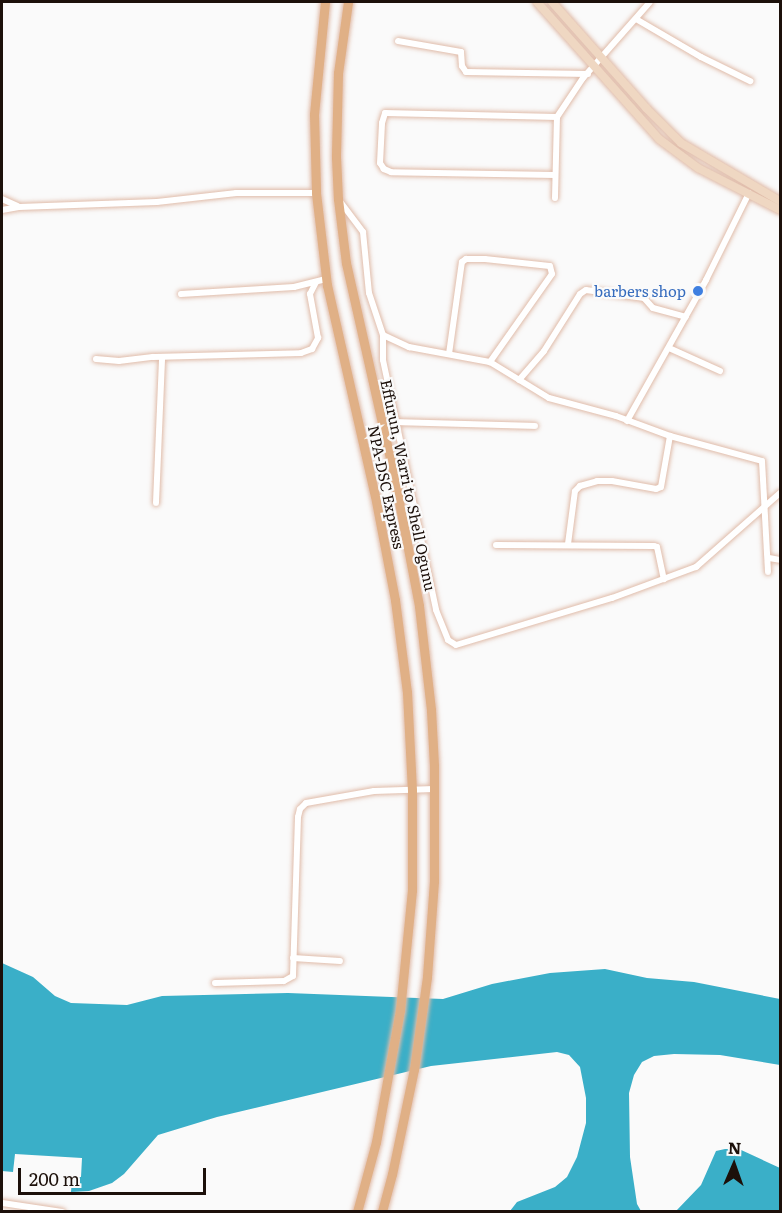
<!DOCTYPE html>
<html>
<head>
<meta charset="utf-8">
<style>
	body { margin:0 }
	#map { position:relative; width:782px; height:1213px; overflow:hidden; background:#fafafa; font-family:Literata,serif }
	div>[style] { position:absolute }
	.water>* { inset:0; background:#3aafc8 }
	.roads { filter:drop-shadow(0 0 2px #e0bcaa) drop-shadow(0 0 2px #e0bcaa) }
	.street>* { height:6px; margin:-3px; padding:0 3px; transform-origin:3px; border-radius:3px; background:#fff }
	.secondary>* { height:8px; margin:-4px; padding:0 4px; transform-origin:4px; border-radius:4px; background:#efd7c2 }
	.primary>* { height:9px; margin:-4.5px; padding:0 4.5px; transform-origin:4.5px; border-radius:4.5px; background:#e0b086 }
	.dots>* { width:16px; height:16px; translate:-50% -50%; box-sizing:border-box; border:3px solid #fafafa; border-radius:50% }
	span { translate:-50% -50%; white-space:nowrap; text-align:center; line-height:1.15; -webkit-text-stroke:4.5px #fafafa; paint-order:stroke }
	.shop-label { font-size:15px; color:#366cbe }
	.right { translate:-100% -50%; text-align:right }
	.street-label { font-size:15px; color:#1c100a }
	.frame { position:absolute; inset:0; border:3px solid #1c100a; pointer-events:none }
	.north { position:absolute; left:704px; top:1135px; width:60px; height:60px; -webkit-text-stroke:4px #fafafa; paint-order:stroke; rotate:2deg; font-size:16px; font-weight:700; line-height:24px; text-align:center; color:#1c100a }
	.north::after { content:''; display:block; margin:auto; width:21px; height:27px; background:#1c100a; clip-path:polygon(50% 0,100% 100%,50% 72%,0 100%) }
	.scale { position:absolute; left:18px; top:1168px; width:188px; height:27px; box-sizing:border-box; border:3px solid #1c100a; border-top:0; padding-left:8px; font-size:18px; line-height:21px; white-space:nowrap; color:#1c100a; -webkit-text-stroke:4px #fafafa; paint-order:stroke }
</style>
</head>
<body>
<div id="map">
	<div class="water">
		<div style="clip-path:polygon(2px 963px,33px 977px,55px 996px,71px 1003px,127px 1005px,162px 996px,288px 993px,443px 999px,492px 984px,550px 973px,605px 969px,647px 978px,694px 982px,780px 999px,780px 1065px,720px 1055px,674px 1054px,654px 1056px,642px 1062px,634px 1075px,629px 1093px,630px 1157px,637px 1204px,641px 1211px,510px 1211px,517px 1202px,555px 1187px,567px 1177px,577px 1157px,586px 1123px,586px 1098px,580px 1067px,569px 1055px,557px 1052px,431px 1066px,217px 1117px,158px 1135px,124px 1174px,112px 1183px,89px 1191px,71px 1192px,72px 1177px,81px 1177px,82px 1158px,15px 1154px,13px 1172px,2px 1171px)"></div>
		<div style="clip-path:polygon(725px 1149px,739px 1149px,780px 1168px,780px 1211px,676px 1211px,701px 1185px,716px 1151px)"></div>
	</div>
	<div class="roads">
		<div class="street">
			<div style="left:636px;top:19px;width:75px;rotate:30.3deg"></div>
			<div style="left:701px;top:57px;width:55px;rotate:26.1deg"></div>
			<div style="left:398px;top:41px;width:64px;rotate:9.9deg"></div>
			<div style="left:461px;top:52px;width:14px;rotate:86deg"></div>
			<div style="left:462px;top:66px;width:7px;rotate:56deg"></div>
			<div style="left:466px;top:72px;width:122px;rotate:0.9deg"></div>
			<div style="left:555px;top:175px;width:164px;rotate:-179deg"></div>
			<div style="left:391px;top:172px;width:8px;rotate:-157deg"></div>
			<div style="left:384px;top:169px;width:7px;rotate:-124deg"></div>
			<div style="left:380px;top:163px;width:40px;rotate:-87.1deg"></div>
			<div style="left:382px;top:123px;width:10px;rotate:-73deg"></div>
			<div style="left:385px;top:113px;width:172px;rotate:1.3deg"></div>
			<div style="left:555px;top:198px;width:81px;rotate:-88.6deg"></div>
			<div style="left:557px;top:117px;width:47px;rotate:-56.3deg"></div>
			<div style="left:583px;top:78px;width:101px;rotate:-48.6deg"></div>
			<div style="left:2px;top:199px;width:17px;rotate:24deg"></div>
			<div style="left:339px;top:200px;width:40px;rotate:53deg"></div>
			<div style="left:363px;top:232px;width:61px;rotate:84.4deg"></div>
			<div style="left:369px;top:293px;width:44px;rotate:71.6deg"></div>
			<div style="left:383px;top:335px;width:29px;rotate:25deg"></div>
			<div style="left:409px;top:347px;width:82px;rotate:10.5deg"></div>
			<div style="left:490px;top:362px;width:69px;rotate:31.4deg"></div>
			<div style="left:549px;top:398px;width:69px;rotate:15deg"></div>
			<div style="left:616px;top:416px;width:58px;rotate:20.3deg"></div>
			<div style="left:670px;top:436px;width:95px;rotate:15.2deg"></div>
			<div style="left:762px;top:461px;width:111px;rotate:86.9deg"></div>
			<div style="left:2px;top:210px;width:17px;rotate:-10deg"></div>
			<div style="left:19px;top:207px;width:138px;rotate:-2.1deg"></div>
			<div style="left:157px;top:202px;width:80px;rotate:-6.5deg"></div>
			<div style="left:236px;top:193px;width:80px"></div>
			<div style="left:181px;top:294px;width:113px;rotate:-3.5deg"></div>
			<div style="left:294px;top:287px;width:34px;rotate:-14deg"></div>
			<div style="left:383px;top:335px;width:25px;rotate:90deg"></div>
			<div style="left:383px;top:360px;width:256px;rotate:78deg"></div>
			<div style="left:436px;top:610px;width:32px;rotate:68deg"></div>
			<div style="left:448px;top:640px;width:9px;rotate:32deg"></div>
			<div style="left:456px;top:645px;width:163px;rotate:-16.8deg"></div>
			<div style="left:612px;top:598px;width:90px;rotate:-20.3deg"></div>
			<div style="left:696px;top:567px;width:112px;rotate:-41.4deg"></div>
			<div style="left:669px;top:348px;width:56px;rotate:24.3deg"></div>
			<div style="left:449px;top:354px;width:93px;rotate:-82deg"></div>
			<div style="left:462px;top:262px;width:5px;rotate:-37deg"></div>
			<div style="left:466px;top:259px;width:19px"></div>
			<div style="left:485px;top:259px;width:65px;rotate:6.1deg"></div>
			<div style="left:550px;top:266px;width:8px;rotate:76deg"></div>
			<div style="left:552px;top:274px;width:108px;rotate:125.2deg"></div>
			<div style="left:96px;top:359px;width:23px;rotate:5deg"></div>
			<div style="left:119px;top:361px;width:34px;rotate:-7deg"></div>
			<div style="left:153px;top:357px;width:148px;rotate:-1.5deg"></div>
			<div style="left:301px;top:353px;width:12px;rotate:-20deg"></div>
			<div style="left:312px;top:349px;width:13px;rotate:-61deg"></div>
			<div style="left:318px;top:338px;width:45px;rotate:-100.3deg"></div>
			<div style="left:310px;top:294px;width:13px;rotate:-63deg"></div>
			<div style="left:519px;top:380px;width:38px;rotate:-49deg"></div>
			<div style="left:544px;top:351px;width:67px;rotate:-57.7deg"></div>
			<div style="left:580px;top:294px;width:7px;rotate:-34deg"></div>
			<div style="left:586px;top:290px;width:59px;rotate:7.9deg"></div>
			<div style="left:644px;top:298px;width:13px;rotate:48deg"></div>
			<div style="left:653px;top:308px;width:34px;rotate:15deg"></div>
			<div style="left:627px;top:421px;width:162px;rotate:-60.7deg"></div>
			<div style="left:706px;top:280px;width:97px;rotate:-63.7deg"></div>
			<div style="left:396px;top:422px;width:139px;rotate:1.6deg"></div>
			<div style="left:156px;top:503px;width:146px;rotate:-87.6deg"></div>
			<div style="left:568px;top:544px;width:53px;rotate:-82.5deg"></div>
			<div style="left:575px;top:491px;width:7px;rotate:-45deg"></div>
			<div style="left:580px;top:486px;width:18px;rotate:-16deg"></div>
			<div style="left:597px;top:481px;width:15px"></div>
			<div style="left:612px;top:481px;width:45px;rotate:10.3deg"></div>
			<div style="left:656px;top:489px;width:5px;rotate:-22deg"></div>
			<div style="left:661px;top:487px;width:52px;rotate:-80deg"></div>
			<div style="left:496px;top:545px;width:158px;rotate:0.4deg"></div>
			<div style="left:654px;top:546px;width:3px;rotate:18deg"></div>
			<div style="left:657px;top:547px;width:33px;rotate:78deg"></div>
			<div style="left:769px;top:558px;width:11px;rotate:10deg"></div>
			<div style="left:293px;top:958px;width:47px;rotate:3.7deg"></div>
			<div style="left:215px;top:983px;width:69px;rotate:-1.7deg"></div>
			<div style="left:284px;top:981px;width:10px;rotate:-29deg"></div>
			<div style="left:293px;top:976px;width:159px;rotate:-88.2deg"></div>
			<div style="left:298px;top:817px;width:8px;rotate:-76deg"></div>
			<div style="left:300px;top:809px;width:8px;rotate:-45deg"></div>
			<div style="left:306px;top:803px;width:69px;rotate:-10deg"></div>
			<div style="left:374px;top:791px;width:60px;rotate:-1.9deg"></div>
			<div style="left:2px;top:1203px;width:61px;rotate:8.5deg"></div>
		</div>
		<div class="secondary">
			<div style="left:537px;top:2px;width:183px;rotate:48.3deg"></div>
			<div style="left:659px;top:139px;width:49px;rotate:36.6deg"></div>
			<div style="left:698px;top:168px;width:92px;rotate:27.1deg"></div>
			<div style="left:552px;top:2px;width:142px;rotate:48.4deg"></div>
			<div style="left:646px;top:108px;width:49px;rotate:45deg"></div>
			<div style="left:681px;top:143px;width:115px;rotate:30.4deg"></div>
		</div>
		<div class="primary">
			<div style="left:325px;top:2px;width:113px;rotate:95.6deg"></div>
			<div style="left:314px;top:114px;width:79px;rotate:88.5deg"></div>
			<div style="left:316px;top:193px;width:93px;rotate:83.2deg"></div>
			<div style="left:327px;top:285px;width:216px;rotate:77.2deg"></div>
			<div style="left:375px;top:496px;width:106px;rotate:79.1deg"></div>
			<div style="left:395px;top:600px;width:93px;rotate:82.6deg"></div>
			<div style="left:407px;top:692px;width:98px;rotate:87.1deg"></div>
			<div style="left:412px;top:790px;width:100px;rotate:90deg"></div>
			<div style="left:412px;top:890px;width:121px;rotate:95.7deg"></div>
			<div style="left:400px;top:1010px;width:134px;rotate:100.3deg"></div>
			<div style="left:376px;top:1142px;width:73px;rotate:105.2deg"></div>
			<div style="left:348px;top:2px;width:72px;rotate:98deg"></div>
			<div style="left:338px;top:73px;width:84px;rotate:91.4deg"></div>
			<div style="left:336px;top:157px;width:42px;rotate:87.3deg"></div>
			<div style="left:338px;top:199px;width:64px;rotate:82.9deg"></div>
			<div style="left:346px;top:263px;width:223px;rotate:77.3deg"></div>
			<div style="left:395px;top:481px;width:127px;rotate:79.1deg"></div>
			<div style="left:419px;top:606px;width:105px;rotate:83.4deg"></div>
			<div style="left:431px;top:710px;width:56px;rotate:86.9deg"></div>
			<div style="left:434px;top:766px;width:115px;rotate:90deg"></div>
			<div style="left:434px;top:881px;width:96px;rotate:94.2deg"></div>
			<div style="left:427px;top:977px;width:93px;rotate:98deg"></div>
			<div style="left:414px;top:1069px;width:107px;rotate:101.8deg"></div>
			<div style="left:392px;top:1174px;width:39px;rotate:105deg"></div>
		</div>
	</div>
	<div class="dots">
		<div style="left:698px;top:291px;background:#3f7fe0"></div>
	</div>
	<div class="shop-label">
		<span class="right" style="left:686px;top:291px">barbers shop</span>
	</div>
	<div class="street-label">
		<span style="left:409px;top:485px;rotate:78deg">Effurun, Warri to Shell Ogunu</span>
		<span style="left:387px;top:487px;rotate:78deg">NPA-DSC Express</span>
	</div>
	<div class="frame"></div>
	<div class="north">N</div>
	<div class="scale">200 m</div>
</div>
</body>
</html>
